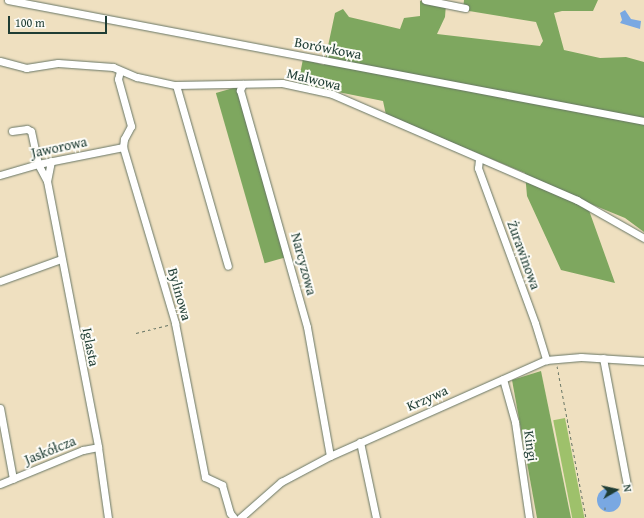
<!DOCTYPE html>
<html>
<head>
<meta charset="utf-8">
<style>
	body { margin:0 }
	#map { position:relative; width:644px; height:518px; overflow:hidden; background:#efe0c0; font-family:"Gentium Book Plus",serif }
	div>[style] { position:absolute }
	.green>* { inset:0; background:#9ec16b; transform-origin:0 0 }
	.forest>* { inset:0; background:#7ea75f; transform-origin:0 0 }
	.water>* { inset:0; background:#79a8e2 }
	.round { border-radius:50% }
	.path>* { height:1px; margin-top:-0.5px; transform-origin:0; background:repeating-linear-gradient(90deg,#687665 0 3px,transparent 0 6px) }
	.roads { filter:drop-shadow(0 0 1px #687665) drop-shadow(0 0 1px #687665) }
	.minor>* { height:7px; margin:-3.5px; padding:0 3.5px; transform-origin:3.5px; border-radius:3.5px; background:#fff }
	span { translate:-50% -50%; white-space:nowrap; text-align:center; line-height:1.15; -webkit-text-stroke:4px #fdfcf7; paint-order:stroke }
	.street-label { font-size:14px; color:#1f3d34 }
	.north { position:absolute; left:596px; top:470px; width:40px; height:40px; -webkit-text-stroke:3px #fdfcf7; paint-order:stroke; rotate:81deg; font-size:11px; font-weight:700; line-height:16px; text-align:center; color:#1f3d34 }
	.north::after { content:''; display:block; margin:auto; width:14px; height:18px; background:#1f3d34; clip-path:polygon(50% 0,100% 100%,50% 72%,0 100%) }
	.scale { position:absolute; left:8px; top:16px; width:99px; height:18px; box-sizing:border-box; border:2px solid #1f3d34; border-top:0; padding-left:5px; font-size:12px; line-height:14px; white-space:nowrap; color:#1f3d34; -webkit-text-stroke:3px #fdfcf7; paint-order:stroke }
</style>
</head>
<body>
<div id="map">
	<div class="green">
		<div style="left:565px;top:418px;width:102px;height:12px;rotate:79deg"></div>
	</div>
	<div class="forest">
		<div style="clip-path:polygon(464px 0,598px 0,593px 11px,562px 11px,554px 13px,564px 50px,600px 58px,626px 57px,644px 62px,644px 232px,625px 218px,586px 202px,615px 283px,561px 270px,527px 196px,525px 173px,386px 115px,383px 101px,298px 84px,303px 59px,324px 65px,335px 13px,343px 9px,349px 17px,400px 29px,404px 18px,420px 16px,420px 1px,446px 4px,445px 17px,437px 34px,540px 46px,543px 41px,536px 22px,463px 10px)"></div>
		<div style="left:237px;top:87px;width:177px;height:22px;rotate:74deg"></div>
		<div style="clip-path:polygon(541px 371px,571px 518px,537px 518px,512px 380px)"></div>
	</div>
	<div class="water">
		<div style="clip-path:polygon(625px 10px,631px 19px,641px 21px,640px 29px,620px 23px,622px 20px,620px 13px)"></div>
		<div class="round" style="left:597px;top:488px;width:24px;height:24px"></div>
	</div>
	<div class="path">
		<div style="left:136px;top:333px;width:34px;rotate:-14deg"></div>
		<div style="left:557px;top:366px;width:155px;rotate:79.2deg"></div>
		<div style="left:605px;top:507px;width:4px;rotate:90deg"></div>
	</div>
	<div class="roads">
		<div class="minor">
			<div style="left:8px;top:0;width:647px;rotate:10.77deg"></div>
			<div style="left:425px;top:0;width:41px;rotate:11.3deg"></div>
			<div style="left:0;top:61px;width:27px;rotate:15deg"></div>
			<div style="left:26px;top:68px;width:32px;rotate:-9deg"></div>
			<div style="left:58px;top:63px;width:55px;rotate:4.2deg"></div>
			<div style="left:113px;top:67px;width:26px;rotate:23deg"></div>
			<div style="left:137px;top:77px;width:40px;rotate:12deg"></div>
			<div style="left:176px;top:85px;width:106px;rotate:-1.1deg"></div>
			<div style="left:282px;top:83px;width:51px;rotate:12.4deg"></div>
			<div style="left:332px;top:94px;width:267px;rotate:23.4deg"></div>
			<div style="left:577px;top:200px;width:77px;rotate:29.6deg"></div>
			<div style="left:120px;top:71px;width:8px;rotate:104deg"></div>
			<div style="left:118px;top:79px;width:49px;rotate:74.5deg"></div>
			<div style="left:131px;top:126px;width:15px;rotate:118deg"></div>
			<div style="left:124px;top:139px;width:8px;rotate:97deg"></div>
			<div style="left:123px;top:147px;width:184px;rotate:73.5deg"></div>
			<div style="left:175px;top:323px;width:157px;rotate:79deg"></div>
			<div style="left:205px;top:477px;width:19px;rotate:25deg"></div>
			<div style="left:222px;top:485px;width:29px;rotate:74deg"></div>
			<div style="left:230px;top:513px;width:6px;rotate:51deg"></div>
			<div style="left:243px;top:84px;width:7px;rotate:117deg"></div>
			<div style="left:240px;top:90px;width:246px;rotate:74.2deg"></div>
			<div style="left:307px;top:327px;width:131px;rotate:79.9deg"></div>
			<div style="left:176px;top:85px;width:188px;rotate:74deg"></div>
			<div style="left:12px;top:131px;width:15px;rotate:-8deg"></div>
			<div style="left:27px;top:129px;width:4px;rotate:27deg"></div>
			<div style="left:31px;top:131px;width:34px;rotate:78deg"></div>
			<div style="left:38px;top:164px;width:19px;rotate:62deg"></div>
			<div style="left:479px;top:159px;width:9px;rotate:96deg"></div>
			<div style="left:478px;top:168px;width:165px;rotate:69.8deg"></div>
			<div style="left:535px;top:323px;width:39px;rotate:73deg"></div>
			<div style="left:51px;top:161px;width:20px;rotate:101deg"></div>
			<div style="left:47px;top:181px;width:271px;rotate:79.1deg"></div>
			<div style="left:98px;top:447px;width:72px;rotate:82deg"></div>
			<div style="left:0;top:175px;width:40px;rotate:-16deg"></div>
			<div style="left:38px;top:164px;width:87px;rotate:-11.3deg"></div>
			<div style="left:0;top:281px;width:65px;rotate:-19.8deg"></div>
			<div style="left:603px;top:358px;width:129px;rotate:79.3deg"></div>
			<div style="left:503px;top:379px;width:45px;rotate:74.4deg"></div>
			<div style="left:515px;top:422px;width:97px;rotate:81.7deg"></div>
			<div style="left:0;top:408px;width:72px;rotate:79.6deg"></div>
			<div style="left:360px;top:442px;width:78px;rotate:78.1deg"></div>
			<div style="left:0;top:484px;width:90px;rotate:-22.3deg"></div>
			<div style="left:83px;top:450px;width:15px;rotate:-11deg"></div>
			<div style="left:240px;top:518px;width:55px;rotate:-41.3deg"></div>
			<div style="left:281px;top:482px;width:55px;rotate:-28deg"></div>
			<div style="left:330px;top:456px;width:236px;rotate:-24deg"></div>
			<div style="left:546px;top:360px;width:35px;rotate:-5deg"></div>
			<div style="left:581px;top:357px;width:63px;rotate:3.6deg"></div>
		</div>
	</div>
	<div class="street-label">
		<span style="left:328px;top:48px;rotate:11deg">Borówkowa</span>
		<span style="left:314px;top:79px;rotate:14deg">Malwowa</span>
		<span style="left:59px;top:147px;rotate:-12deg">Jaworowa</span>
		<span style="left:524px;top:255px;rotate:70deg">Żurawinowa</span>
		<span style="left:304px;top:264px;rotate:75deg">Narcyzowa</span>
		<span style="left:180px;top:294px;rotate:74deg">Bylinowa</span>
		<span style="left:91px;top:347px;rotate:79deg">Iglasta</span>
		<span style="left:427px;top:398px;rotate:-24deg">Krzywa</span>
		<span style="left:531px;top:446px;rotate:83deg">Kingi</span>
		<span style="left:50px;top:450px;rotate:-22deg">Jaskółcza</span>
	</div>
	<div class="north">N</div>
	<div class="scale">100 m</div>
</div>
</body>
</html>
